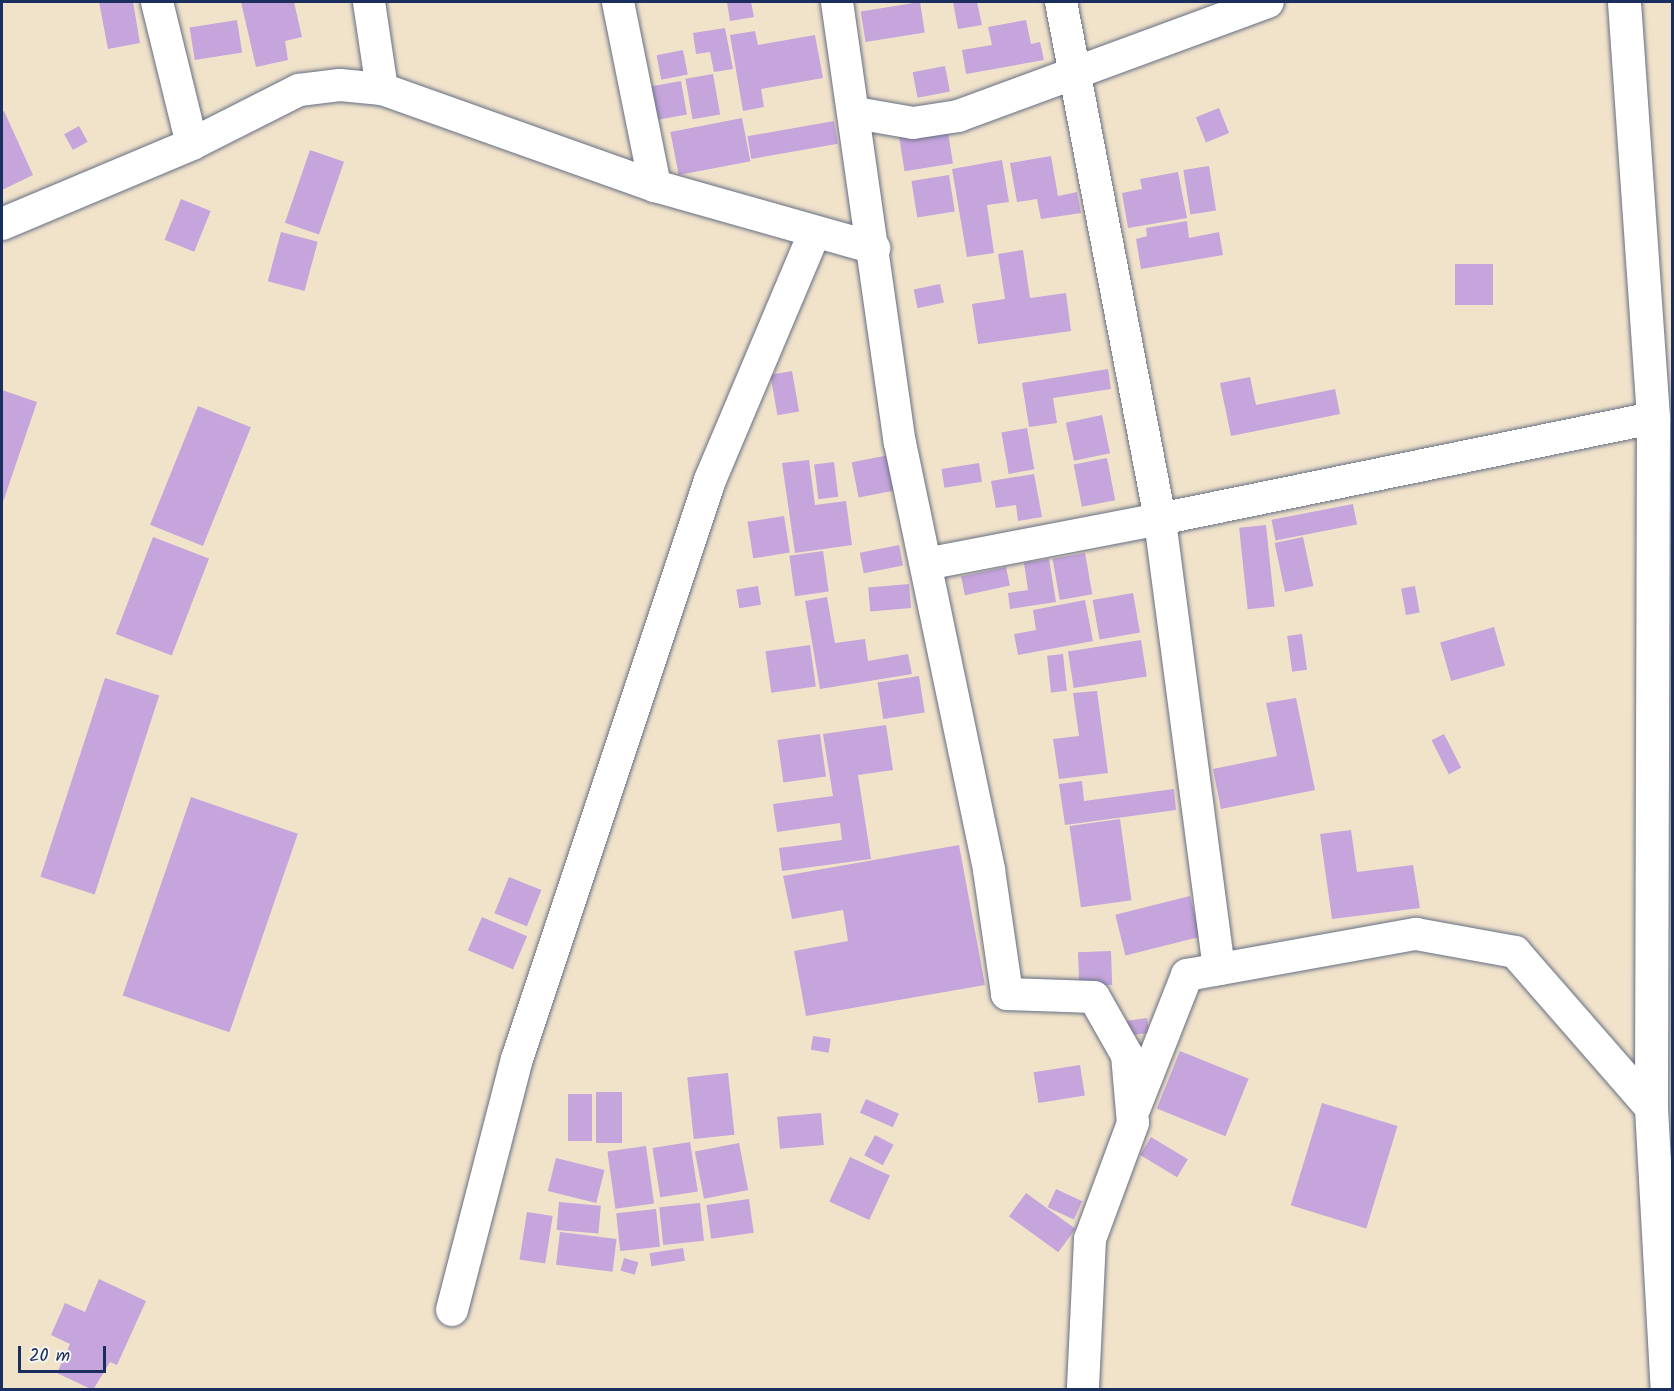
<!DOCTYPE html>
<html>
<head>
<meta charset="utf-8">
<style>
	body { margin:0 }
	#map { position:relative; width:1674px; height:1391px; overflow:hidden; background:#f1e3ca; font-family:Kalam,sans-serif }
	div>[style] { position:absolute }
	.building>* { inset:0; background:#c5a5db; transform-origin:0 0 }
	.roads { filter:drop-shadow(0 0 2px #666e84) drop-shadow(0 0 2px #666e84) }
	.minor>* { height:32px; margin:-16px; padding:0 16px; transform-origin:16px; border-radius:16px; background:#fff }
	.major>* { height:33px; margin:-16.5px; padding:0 16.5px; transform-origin:16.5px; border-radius:16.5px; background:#fff }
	span { translate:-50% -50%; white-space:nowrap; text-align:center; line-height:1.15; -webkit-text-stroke:5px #f6f6f2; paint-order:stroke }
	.frame { position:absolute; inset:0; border:3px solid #1b2f5e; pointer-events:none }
	.scale { position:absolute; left:18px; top:1346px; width:88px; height:27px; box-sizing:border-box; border:3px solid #1b2f5e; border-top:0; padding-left:8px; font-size:18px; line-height:21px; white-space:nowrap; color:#1b2f5e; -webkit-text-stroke:4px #f6f6f2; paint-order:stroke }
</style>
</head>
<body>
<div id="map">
	<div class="building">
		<div style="clip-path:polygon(99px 2px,133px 2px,140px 43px,108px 49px)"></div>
		<div style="clip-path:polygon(241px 2px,294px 2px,302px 37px,285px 41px,288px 60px,256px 67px)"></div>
		<div style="clip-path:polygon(727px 2px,751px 2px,754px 17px,730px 21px)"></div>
		<div style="left:920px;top:2px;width:31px;height:60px;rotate:81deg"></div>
		<div style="clip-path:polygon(953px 2px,977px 2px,982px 25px,958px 29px)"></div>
		<div style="left:237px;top:20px;width:33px;height:48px;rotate:81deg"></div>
		<div style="clip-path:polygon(1026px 20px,1031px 44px,1040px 42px,1044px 60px,966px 74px,962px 50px,992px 45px,988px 27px)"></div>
		<div style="clip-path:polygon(725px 28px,733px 69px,714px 72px,710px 52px,696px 54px,693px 33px)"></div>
		<div style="clip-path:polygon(755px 31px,758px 45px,815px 35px,823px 78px,761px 89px,764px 107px,743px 111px,730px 35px)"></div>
		<div style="left:683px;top:50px;width:25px;height:27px;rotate:79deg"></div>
		<div style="left:945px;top:66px;width:26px;height:33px;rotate:79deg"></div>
		<div style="left:713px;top:74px;width:41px;height:28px;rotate:80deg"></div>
		<div style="left:681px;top:81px;width:34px;height:34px;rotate:80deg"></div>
		<div style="left:1219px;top:108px;width:27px;height:25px;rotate:68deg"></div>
		<div style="clip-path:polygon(4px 111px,33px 175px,2px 190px,2px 112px)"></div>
		<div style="left:742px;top:118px;width:44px;height:73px;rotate:79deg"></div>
		<div style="left:834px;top:121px;width:23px;height:88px;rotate:80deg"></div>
		<div style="left:79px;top:126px;width:18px;height:17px;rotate:61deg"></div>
		<div style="left:947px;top:126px;width:38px;height:49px;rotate:81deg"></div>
		<div style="left:310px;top:150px;width:36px;height:77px;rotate:19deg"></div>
		<div style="clip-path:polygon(1051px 156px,1058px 196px,1077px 192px,1081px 213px,1041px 219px,1037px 199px,1017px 202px,1010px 163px)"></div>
		<div style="clip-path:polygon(1002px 160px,1009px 202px,987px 205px,994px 253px,967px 257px,952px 169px)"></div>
		<div style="left:1209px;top:166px;width:45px;height:26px;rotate:81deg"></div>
		<div style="clip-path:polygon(1178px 172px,1187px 218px,1128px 228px,1122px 193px,1142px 189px,1140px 179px)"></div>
		<div style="left:949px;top:175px;width:37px;height:38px;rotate:81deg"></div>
		<div style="left:181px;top:199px;width:32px;height:44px;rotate:22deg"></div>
		<div style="clip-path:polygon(1187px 221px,1189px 238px,1219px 232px,1223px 255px,1141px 269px,1136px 239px,1147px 236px,1146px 228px)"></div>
		<div style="left:281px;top:232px;width:38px;height:51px;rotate:15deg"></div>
		<div style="clip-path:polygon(1023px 250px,1030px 298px,1066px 293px,1071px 331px,978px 344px,972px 304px,1005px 299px,998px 254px)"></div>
		<div style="left:1455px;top:264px;width:38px;height:41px"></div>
		<div style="left:940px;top:284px;width:19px;height:27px;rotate:78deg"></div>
		<div style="clip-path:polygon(1108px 369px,1111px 389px,1053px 398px,1057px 423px,1029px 427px,1022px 383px)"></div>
		<div style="left:792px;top:371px;width:41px;height:22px;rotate:80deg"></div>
		<div style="clip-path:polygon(1250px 377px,1256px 405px,1335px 389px,1340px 414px,1231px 436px,1220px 383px)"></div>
		<div style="clip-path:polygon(2px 390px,37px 402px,2px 505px)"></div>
		<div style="left:198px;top:406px;width:57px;height:128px;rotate:22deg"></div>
		<div style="left:1102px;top:415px;width:39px;height:37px;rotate:78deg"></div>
		<div style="left:1027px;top:428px;width:42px;height:26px;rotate:80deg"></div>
		<div style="left:889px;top:455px;width:36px;height:38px;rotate:79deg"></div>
		<div style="left:1107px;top:458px;width:43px;height:34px;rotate:79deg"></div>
		<div style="clip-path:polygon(809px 460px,815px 505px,846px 501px,852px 545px,795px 553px,782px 463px)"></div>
		<div style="left:834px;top:462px;width:35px;height:20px;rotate:83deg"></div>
		<div style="left:979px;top:463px;width:19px;height:38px;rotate:81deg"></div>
		<div style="clip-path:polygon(1034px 474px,1042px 517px,1018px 521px,1016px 505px,996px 508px,991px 481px)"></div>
		<div style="left:1353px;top:504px;width:21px;height:83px;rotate:79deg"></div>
		<div style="left:784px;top:516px;width:37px;height:37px;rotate:81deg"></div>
		<div style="left:1266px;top:525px;width:82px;height:27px;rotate:84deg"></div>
		<div style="left:153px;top:537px;width:60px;height:104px;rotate:21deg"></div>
		<div style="left:1303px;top:537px;width:50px;height:29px;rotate:78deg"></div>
		<div style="left:899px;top:545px;width:21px;height:40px;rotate:79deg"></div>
		<div style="left:823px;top:551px;width:41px;height:34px;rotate:82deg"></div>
		<div style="left:1085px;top:553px;width:42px;height:33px;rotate:80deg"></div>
		<div style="clip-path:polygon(1049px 559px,1056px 602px,1010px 609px,1008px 593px,1028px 590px,1024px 563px)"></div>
		<div style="left:1006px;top:567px;width:19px;height:46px;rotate:78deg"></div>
		<div style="left:909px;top:584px;width:24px;height:41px;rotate:85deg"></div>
		<div style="left:758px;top:586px;width:19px;height:22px;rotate:81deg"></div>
		<div style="left:1415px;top:586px;width:27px;height:14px;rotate:80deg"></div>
		<div style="left:1133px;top:593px;width:40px;height:41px;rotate:80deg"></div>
		<div style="clip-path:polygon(827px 597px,835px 643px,865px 639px,868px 661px,908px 654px,912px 674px,820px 689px,805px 601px)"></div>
		<div style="clip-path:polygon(1085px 600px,1093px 641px,1018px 655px,1014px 634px,1036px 630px,1033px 610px)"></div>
		<div style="left:1494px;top:627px;width:40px;height:56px;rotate:74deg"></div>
		<div style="left:1302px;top:634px;width:36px;height:15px;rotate:82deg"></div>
		<div style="left:1141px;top:640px;width:37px;height:74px;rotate:81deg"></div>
		<div style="left:810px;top:645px;width:42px;height:45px;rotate:82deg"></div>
		<div style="left:1063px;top:654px;width:37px;height:16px;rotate:84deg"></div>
		<div style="left:919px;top:676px;width:37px;height:42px;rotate:81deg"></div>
		<div style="left:105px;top:678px;width:57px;height:209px;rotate:18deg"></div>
		<div style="clip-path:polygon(1097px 691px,1108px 773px,1059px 779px,1053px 739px,1079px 736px,1073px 693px)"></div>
		<div style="clip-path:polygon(1296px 698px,1315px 790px,1221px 809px,1213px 769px,1277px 756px,1266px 703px)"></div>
		<div style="clip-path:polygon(886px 725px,893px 770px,858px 775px,871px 859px,782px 871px,779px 848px,842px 840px,840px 823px,777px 832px,773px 804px,833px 796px,823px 734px)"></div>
		<div style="left:820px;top:734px;width:43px;height:43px;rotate:82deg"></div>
		<div style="left:1444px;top:734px;width:38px;height:14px;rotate:63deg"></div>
		<div style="clip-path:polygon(1082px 781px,1084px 801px,1174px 789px,1176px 810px,1065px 825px,1059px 784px)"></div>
		<div style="left:191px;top:797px;width:113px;height:210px;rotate:19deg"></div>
		<div style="left:1120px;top:819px;width:82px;height:51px;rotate:82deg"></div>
		<div style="clip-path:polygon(1351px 830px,1357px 872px,1413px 865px,1420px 908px,1332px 919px,1320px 834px)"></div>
		<div style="clip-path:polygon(959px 845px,985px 985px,806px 1016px,794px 951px,848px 941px,843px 910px,792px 919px,783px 876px)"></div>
		<div style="left:509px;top:877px;width:35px;height:39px;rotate:22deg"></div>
		<div style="left:1190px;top:896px;width:42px;height:77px;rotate:76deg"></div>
		<div style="left:482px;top:917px;width:49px;height:36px;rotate:23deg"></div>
		<div style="left:1111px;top:951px;width:34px;height:33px;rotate:88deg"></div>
		<div style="left:1147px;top:1018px;width:15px;height:28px;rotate:82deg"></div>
		<div style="left:813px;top:1036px;width:18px;height:14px;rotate:9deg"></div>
		<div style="left:1180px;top:1051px;width:74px;height:62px;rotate:22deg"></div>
		<div style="left:1080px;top:1065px;width:31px;height:47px;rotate:81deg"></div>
		<div style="left:728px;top:1073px;width:62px;height:41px;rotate:84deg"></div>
		<div style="left:596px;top:1092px;width:26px;height:51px"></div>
		<div style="left:568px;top:1094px;width:24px;height:47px"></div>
		<div style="left:866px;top:1099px;width:36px;height:15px;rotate:24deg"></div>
		<div style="left:1322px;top:1103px;width:79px;height:107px;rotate:17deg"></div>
		<div style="left:821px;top:1113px;width:32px;height:44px;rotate:85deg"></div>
		<div style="left:875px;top:1135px;width:21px;height:23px;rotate:28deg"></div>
		<div style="left:1151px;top:1137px;width:43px;height:21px;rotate:31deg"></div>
		<div style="left:690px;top:1142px;width:50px;height:38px;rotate:81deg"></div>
		<div style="left:739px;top:1143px;width:48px;height:45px;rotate:79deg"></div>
		<div style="left:646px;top:1146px;width:58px;height:39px;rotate:82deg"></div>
		<div style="left:850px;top:1157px;width:44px;height:49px;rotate:25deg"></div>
		<div style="left:556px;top:1158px;width:50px;height:34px;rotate:14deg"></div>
		<div style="left:1056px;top:1189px;width:29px;height:20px;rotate:25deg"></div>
		<div style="left:1026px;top:1193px;width:61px;height:29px;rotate:36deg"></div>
		<div style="left:749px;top:1199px;width:34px;height:43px;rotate:82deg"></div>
		<div style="left:559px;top:1202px;width:42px;height:28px;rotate:5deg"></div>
		<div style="left:700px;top:1203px;width:38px;height:41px;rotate:84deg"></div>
		<div style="left:656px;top:1209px;width:38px;height:40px;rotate:84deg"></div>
		<div style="left:527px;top:1212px;width:26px;height:48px;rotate:9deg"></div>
		<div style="left:560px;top:1232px;width:57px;height:33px;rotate:7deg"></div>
		<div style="left:683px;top:1248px;width:13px;height:34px;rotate:81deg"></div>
		<div style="left:624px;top:1258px;width:15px;height:13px;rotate:16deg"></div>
		<div style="clip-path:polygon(99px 1279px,146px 1301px,117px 1365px,110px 1362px,93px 1390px,57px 1373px,70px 1344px,51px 1335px,65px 1303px,85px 1312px)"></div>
	</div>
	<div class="roads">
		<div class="minor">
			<div style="left:157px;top:2px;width:146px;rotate:76.2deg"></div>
			<div style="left:369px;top:2px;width:88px;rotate:81.5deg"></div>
			<div style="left:618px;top:2px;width:188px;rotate:78.6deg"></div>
			<div style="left:837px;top:2px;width:445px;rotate:81.9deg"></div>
			<div style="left:900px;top:443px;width:436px;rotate:78.2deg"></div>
			<div style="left:989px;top:870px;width:125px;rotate:81.7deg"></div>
			<div style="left:1007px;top:994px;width:87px;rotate:2deg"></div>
			<div style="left:1094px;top:997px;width:67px;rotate:60.4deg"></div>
			<div style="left:1127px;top:1055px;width:68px;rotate:85deg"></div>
			<div style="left:1133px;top:1123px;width:124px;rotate:110.3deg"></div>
			<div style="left:1090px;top:1239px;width:151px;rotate:92.7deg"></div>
			<div style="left:856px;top:113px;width:58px;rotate:10deg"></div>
			<div style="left:913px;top:123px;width:46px;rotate:-8.8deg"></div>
			<div style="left:958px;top:116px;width:330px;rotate:-20.2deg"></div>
			<div style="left:2px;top:224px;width:206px;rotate:-22.8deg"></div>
			<div style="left:192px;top:144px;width:120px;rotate:-26.8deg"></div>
			<div style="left:299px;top:90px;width:41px;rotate:-7deg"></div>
			<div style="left:340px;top:85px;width:42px;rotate:5.4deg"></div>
			<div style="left:382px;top:89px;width:290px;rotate:19.6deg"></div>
			<div style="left:655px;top:186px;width:228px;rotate:15.8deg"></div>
			<div style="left:926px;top:564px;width:238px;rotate:-10.9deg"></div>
			<div style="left:1160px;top:519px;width:526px;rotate:-100.84deg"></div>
			<div style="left:1219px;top:969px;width:454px;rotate:-97.5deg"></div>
			<div style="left:1160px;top:519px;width:503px;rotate:-11.58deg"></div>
			<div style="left:1135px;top:1107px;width:142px;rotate:-68.5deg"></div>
			<div style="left:1187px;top:975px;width:233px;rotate:-10.2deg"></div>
			<div style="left:1416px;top:934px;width:101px;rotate:10.3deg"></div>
			<div style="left:1515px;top:952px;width:207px;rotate:48.9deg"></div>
			<div style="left:452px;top:1310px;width:259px;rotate:-75.5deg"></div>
			<div style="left:517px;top:1059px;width:610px;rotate:-71.57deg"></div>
			<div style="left:710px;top:480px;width:269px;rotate:-67.1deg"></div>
		</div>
		<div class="major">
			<div style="left:1624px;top:2px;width:417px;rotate:86deg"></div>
			<div style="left:1653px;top:418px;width:690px;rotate:90.17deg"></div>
			<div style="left:1651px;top:1108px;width:282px;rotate:86.8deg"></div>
		</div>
	</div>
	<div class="frame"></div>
	<div class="scale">20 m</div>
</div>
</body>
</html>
